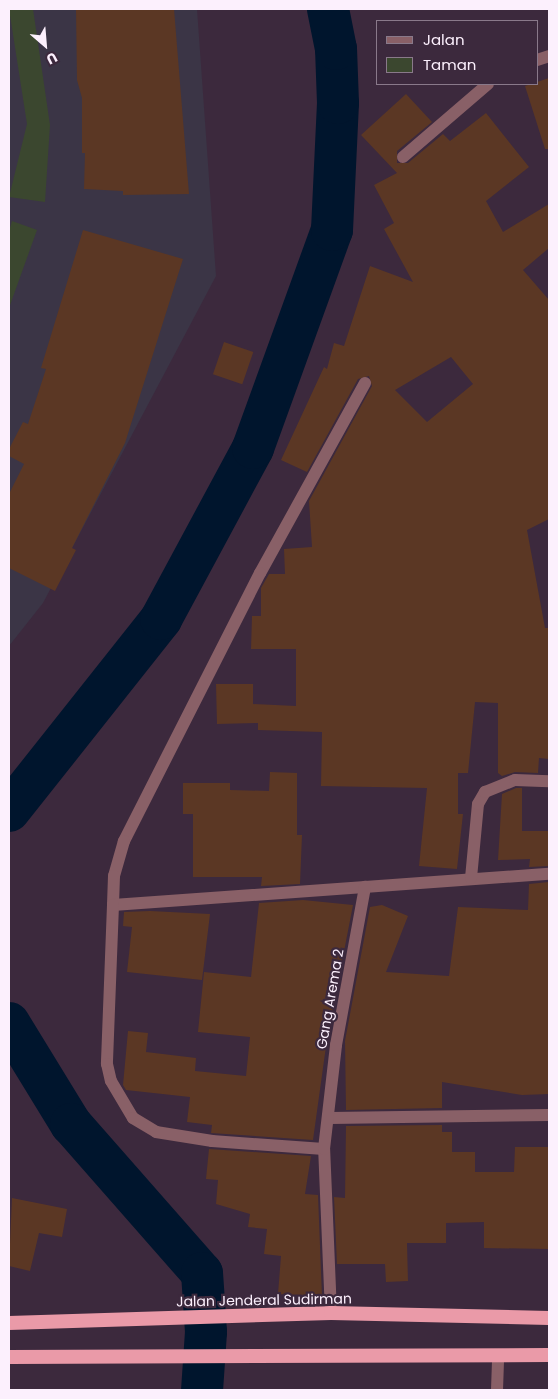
<!DOCTYPE html>
<html>
<head>
<meta charset="utf-8">
<style>
	body { margin:0 }
	#map { position:relative; width:558px; height:1399px; overflow:hidden; background:#3c293d; font-family:Poppins,sans-serif }
	div>[style] { position:absolute }
	.commercial>* { inset:0; background:#3b3546 }
	.green>* { inset:0; background:#3b472f }
	.river>* { height:42px; margin:-21px; padding:0 21px; transform-origin:21px; border-radius:21px; background:#00152d }
	.building>* { inset:0; background:#5b3724; transform-origin:0 0 }
	.minor>* { height:12px; margin:-6px; padding:0 6px; transform-origin:6px; border-radius:6px; background:#896067 }
	.trunk>* { height:14px; margin:-7px; padding:0 7px; transform-origin:7px; border-radius:7px; background:#ea9aa8 }
	span { translate:-50% -50%; white-space:nowrap; text-align:center; line-height:1.15; -webkit-text-stroke:4.5px #3c293d; paint-order:stroke }
	.street-label { font-size:14px; color:#fcf0fd }
	.frame { position:absolute; inset:0; border:10px solid #fcf0fd; pointer-events:none }
	.legend { position:absolute; left:376px; top:20px; width:162px; height:65px; box-sizing:border-box; background:#3c293d; border:1px solid #89798a; margin:0; padding:6px 9px; list-style:none; font-size:15px; color:#fcf0fd }
	.legend li { display:flex; align-items:center; gap:10px; height:25px }
	.legend b { width:25px; border:1px solid #89798a }
	.north { position:absolute; left:20px; top:20px; width:50px; height:50px; -webkit-text-stroke:4px #3c293d; paint-order:stroke; rotate:153deg; font-size:14px; font-weight:700; line-height:20px; text-align:center; color:#fcf0fd }
	.north::after { content:''; display:block; margin:auto; width:18px; height:22px; background:#fcf0fd; clip-path:polygon(50% 0,100% 100%,50% 72%,0 100%) }
</style>
</head>
<body>
<div id="map">
	<div class="commercial">
		<div style="clip-path:polygon(9px 9px,197px 9px,216px 276px,43px 603px,9px 646px)"></div>
	</div>
	<div class="green">
		<div style="clip-path:polygon(9px 9px,33px 9px,50px 125px,45px 202px,9px 197px,27px 124px)"></div>
		<div style="clip-path:polygon(12px 221px,37px 230px,9px 308px,9px 231px)"></div>
	</div>
	<div class="river">
		<div style="left:9px;top:811px;width:245px;rotate:-51.6deg"></div>
		<div style="left:161px;top:619px;width:194px;rotate:-61.7deg"></div>
		<div style="left:253px;top:448px;width:232px;rotate:-70.1deg"></div>
		<div style="left:332px;top:230px;width:127px;rotate:-87.3deg"></div>
		<div style="left:338px;top:103px;width:54px;rotate:-92.1deg"></div>
		<div style="left:336px;top:49px;width:41px;rotate:-101.3deg"></div>
		<div style="left:9px;top:1023px;width:119px;rotate:58.5deg"></div>
		<div style="left:71px;top:1124px;width:198px;rotate:48.7deg"></div>
		<div style="left:202px;top:1273px;width:59px;rotate:86.1deg"></div>
		<div style="left:206px;top:1332px;width:58px;rotate:93.9deg"></div>
	</div>
	<div class="building">
		<div style="clip-path:polygon(76px 9px,174px 9px,189px 194px,123px 195px,123px 191px,84px 189px,85px 153px,82px 153px,82px 98px,77px 80px)"></div>
		<div style="clip-path:polygon(549px 78px,549px 149px,545px 149px,525px 86px)"></div>
		<div style="clip-path:polygon(evenodd,406px 94px,432px 122px,397px 151px,397px 163px,408px 163px,443px 134px,450px 141px,486px 113px,529px 167px,486px 201px,503px 232px,549px 204px,549px 248px,523px 270px,549px 300px,549px 519px,527px 530px,545px 628px,549px 628px,549px 759px,539px 758px,538px 773px,515px 772px,502px 776px,498px 773px,498px 703px,475px 702px,468px 773px,458px 773px,458px 814px,463px 814px,457px 869px,419px 866px,427px 788px,321px 786px,322px 732px,258px 730px,258px 723px,217px 724px,216px 684px,253px 684px,253px 704px,296px 706px,296px 649px,251px 649px,252px 616px,261px 616px,261px 588px,269px 574px,285px 574px,284px 549px,312px 547px,309px 501px,372px 386px,369px 376px,358px 379px,307px 472px,281px 460px,324px 367px,327px 369px,334px 343px,344px 346px,370px 266px,413px 282px,384px 229px,394px 223px,374px 185px,397px 173px,361px 135px,406px 94px,451px 357px,473px 384px,427px 422px,395px 390px,451px 357px)"></div>
		<div style="clip-path:polygon(83px 230px,183px 259px,125px 443px,72px 548px,76px 550px,55px 591px,9px 568px,9px 494px,24px 464px,9px 456px,9px 449px,23px 422px,28px 424px,46px 369px,41px 368px)"></div>
		<div style="left:224px;top:342px;width:31px;height:34px;rotate:19deg"></div>
		<div style="clip-path:polygon(270px 772px,297px 773px,297px 835px,302px 835px,300px 884px,261px 886px,262px 877px,193px 877px,193px 814px,183px 814px,183px 783px,230px 783px,230px 790px,269px 791px)"></div>
		<div style="clip-path:polygon(516px 788px,522px 788px,522px 831px,549px 831px,549px 866px,529px 867px,530px 859px,498px 860px,502px 794px)"></div>
		<div style="clip-path:polygon(549px 882px,549px 1094px,522px 1095px,442px 1082px,442px 1108px,346px 1110px,345px 1041px,370px 907px,382px 905px,408px 916px,386px 972px,449px 976px,458px 907px,528px 910px,529px 884px)"></div>
		<div style="clip-path:polygon(303px 900px,353px 905px,327px 1039px,313px 1140px,211px 1133px,212px 1125px,187px 1122px,190px 1097px,126px 1090px,123px 1085px,128px 1031px,148px 1033px,146px 1052px,196px 1058px,195px 1071px,246px 1076px,250px 1037px,198px 1032px,204px 972px,251px 977px,259px 903px)"></div>
		<div style="clip-path:polygon(150px 911px,210px 914px,202px 980px,127px 972px,132px 927px,123px 926px,124px 912px)"></div>
		<div style="clip-path:polygon(442px 1125px,442px 1132px,452px 1132px,452px 1152px,475px 1152px,475px 1172px,514px 1172px,515px 1147px,549px 1147px,549px 1249px,484px 1248px,484px 1222px,446px 1223px,446px 1243px,407px 1243px,408px 1281px,386px 1282px,385px 1264px,337px 1264px,334px 1197px,345px 1198px,346px 1126px)"></div>
		<div style="clip-path:polygon(209px 1149px,311px 1156px,305px 1194px,318px 1195px,322px 1297px,278px 1294px,281px 1256px,264px 1254px,267px 1229px,248px 1227px,250px 1214px,216px 1204px,218px 1180px,206px 1179px)"></div>
		<div style="clip-path:polygon(12px 1198px,67px 1209px,62px 1237px,39px 1233px,30px 1271px,9px 1266px)"></div>
	</div>
	<div class="minor">
		<div style="left:537px;top:60px;width:13px;rotate:-18deg"></div>
		<div style="left:403px;top:157px;width:112px;rotate:-40.7deg"></div>
		<div style="left:365px;top:383px;width:217px;rotate:118.9deg"></div>
		<div style="left:260px;top:573px;width:301px;rotate:116.9deg"></div>
		<div style="left:124px;top:841px;width:36px;rotate:106deg"></div>
		<div style="left:114px;top:876px;width:29px;rotate:92deg"></div>
		<div style="left:113px;top:905px;width:437px;rotate:-4.1deg"></div>
		<div style="left:471px;top:878px;width:74px;rotate:-84.6deg"></div>
		<div style="left:478px;top:804px;width:14px;rotate:-60deg"></div>
		<div style="left:485px;top:792px;width:32px;rotate:-22deg"></div>
		<div style="left:515px;top:780px;width:34px;rotate:2deg"></div>
		<div style="left:113px;top:905px;width:159px;rotate:92.2deg"></div>
		<div style="left:107px;top:1064px;width:17px;rotate:77deg"></div>
		<div style="left:111px;top:1081px;width:43px;rotate:59.3deg"></div>
		<div style="left:133px;top:1118px;width:27px;rotate:31deg"></div>
		<div style="left:156px;top:1132px;width:57px;rotate:9.1deg"></div>
		<div style="left:212px;top:1141px;width:112px;rotate:4.1deg"></div>
		<div style="left:330px;top:1118px;width:219px;rotate:-0.8deg"></div>
		<div style="left:331px;top:1313px;width:164px;rotate:-92.4deg"></div>
		<div style="left:324px;top:1149px;width:105px;rotate:-83.4deg"></div>
		<div style="left:336px;top:1045px;width:161px;rotate:-79.6deg"></div>
		<div style="left:497px;top:1390px;width:35px;rotate:-88deg"></div>
	</div>
	<div class="trunk">
		<div style="left:9px;top:1323px;width:322px;rotate:-1.8deg"></div>
		<div style="left:331px;top:1313px;width:218px;rotate:1.3deg"></div>
		<div style="left:9px;top:1357px;width:540px;rotate:-0.21deg"></div>
	</div>
	<div class="street-label">
		<span style="left:330px;top:999px;rotate:-80deg">Gang Arema 2</span>
		<span style="left:264px;top:1300px;rotate:-1deg">Jalan Jenderal Sudirman</span>
	</div>
	<div class="frame"></div>
	<ul class="legend">
	<li><b style="height:6px;background:#896067"></b>Jalan</li>
	<li><b style="height:14px;background:#3b472f"></b>Taman</li>
	</ul>
	<div class="north">U</div>
</div>
</body>
</html>
